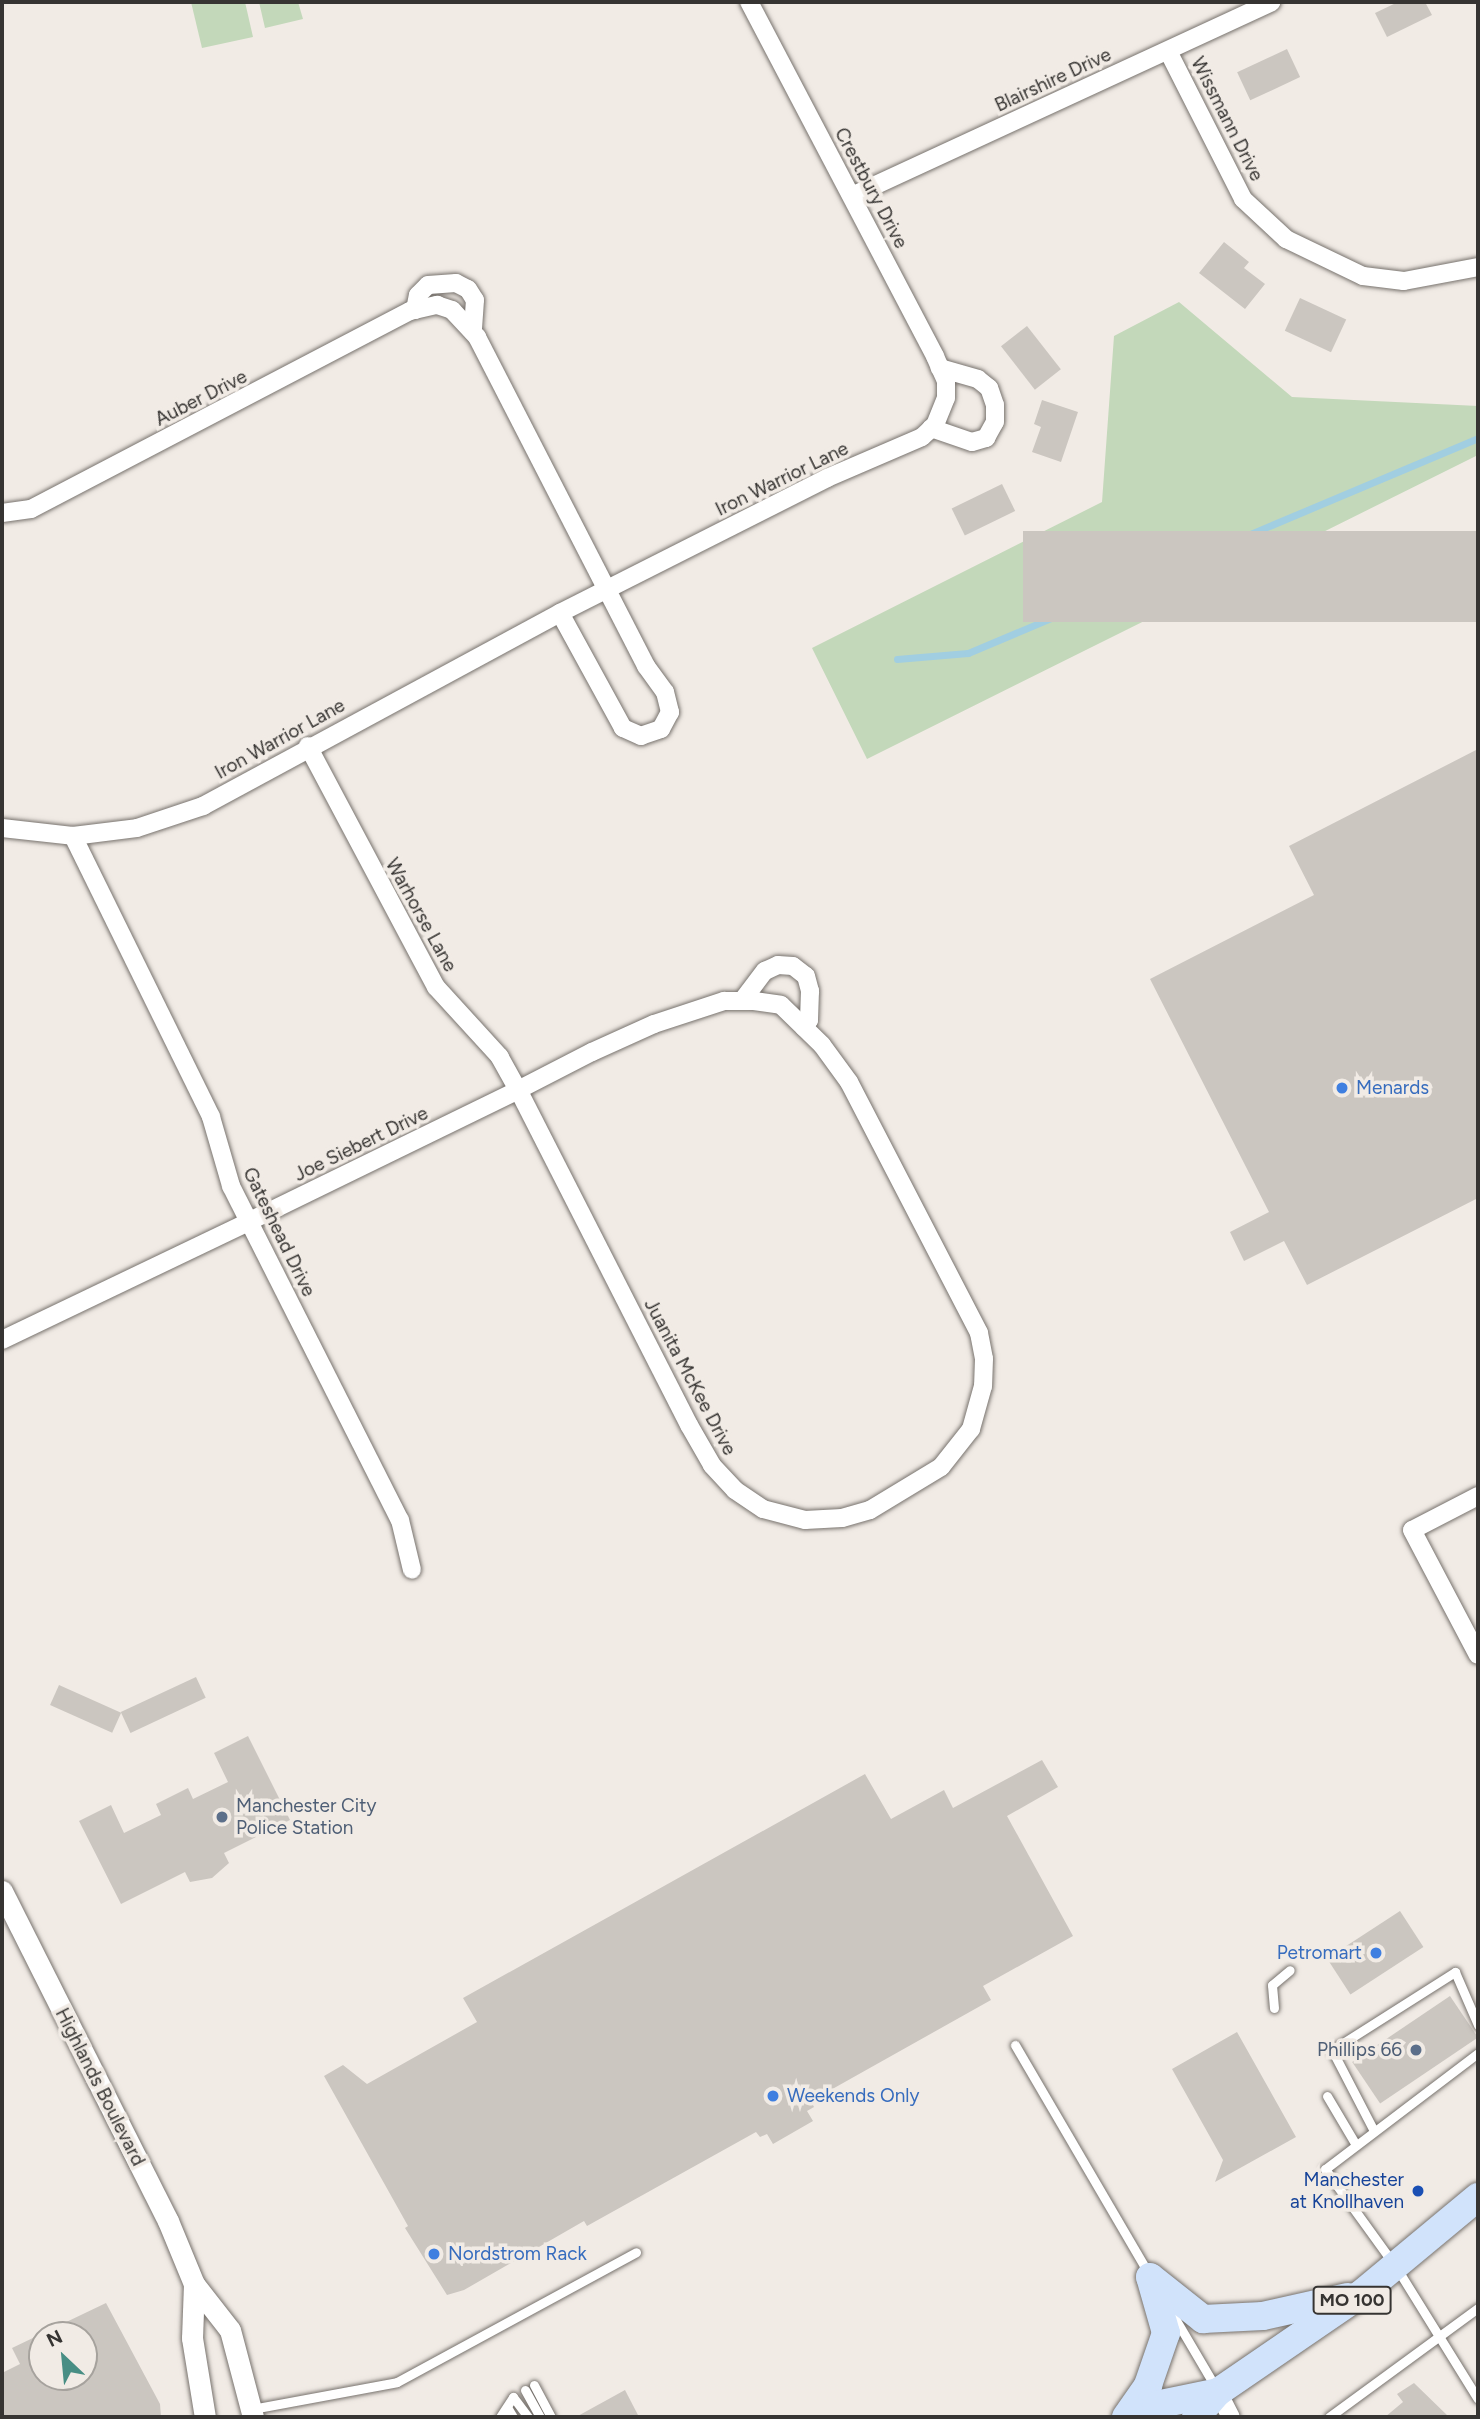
<!DOCTYPE html>
<html>
<head>
<meta charset="utf-8">
<style>
	body { margin:0 }
	#map { position:relative; width:1480px; height:2419px; overflow:hidden; background:#f1ebe5; font-family:Figtree,sans-serif }
	div>[style] { position:absolute }
	.green>* { inset:0; background:#c3d8ba }
	.stream>* { height:7px; margin:-3.5px; padding:0 3.5px; transform-origin:3.5px; border-radius:3.5px; background:#a1cee1 }
	.building>* { inset:0; background:#cbc6c0; transform-origin:0 0 }
	.roads { filter:drop-shadow(0 0 2px #77726d) drop-shadow(0 0 2px #77726d) }
	.service>* { height:9px; margin:-4.5px; padding:0 4.5px; transform-origin:4.5px; border-radius:4.5px; background:#fff }
	.minor>* { height:18px; margin:-9px; padding:0 9px; transform-origin:9px; border-radius:9px; background:#fff }
	.tertiary>* { height:21px; margin:-10.5px; padding:0 10.5px; transform-origin:10.5px; border-radius:10.5px; background:#fff }
	.primary>* { height:28px; margin:-14px; padding:0 14px; transform-origin:14px; border-radius:14px; background:#d1e3fb }
	.dots>* { width:19px; height:19px; translate:-50% -50%; box-sizing:border-box; border:4px solid #f1ebe5; border-radius:50% }
	span { translate:-50% -50%; white-space:nowrap; text-align:center; line-height:1.15; -webkit-text-stroke:7px #f1ebe5; paint-order:stroke }
	.shield-label span { padding:2px 5px; background:#f1ebe5; border:2px solid; border-radius:5px; -webkit-text-stroke-width:0 }
	.shield-label { font-size:18px; color:#363432; font-weight:700 }
	.street-label { font-size:19px; color:#363432 }
	.shop-label { font-size:19px; color:#366cbe }
	.left { translate:0 -50%; text-align:left }
	.right { translate:-100% -50%; text-align:right }
	.service-label { font-size:19px; color:#4e5e75 }
	.transit-label { font-size:19px; color:#164399 }
	.frame { position:absolute; inset:0; border:4px solid #363432; pointer-events:none }
	.north { position:absolute; left:28px; top:2321px; width:70px; height:70px; box-sizing:border-box; background:#f1ebe5; border:2px solid #a6a29d; border-radius:50%; rotate:334deg; font-size:19px; font-weight:700; line-height:28px; text-align:center; color:#363432 }
	.north::after { content:''; display:block; margin:auto; width:24px; height:32px; background:#488e84; clip-path:polygon(50% 0,100% 100%,50% 72%,0 100%) }
</style>
</head>
<body>
<div id="map">
	<div class="green">
		<div style="clip-path:polygon(191px 2px,245px 2px,253px 37px,202px 48px)"></div>
		<div style="clip-path:polygon(259px 2px,298px 2px,303px 19px,265px 28px)"></div>
		<div style="clip-path:polygon(1179px 302px,1292px 397px,1478px 406px,1478px 455px,867px 759px,812px 648px,1102px 502px,1114px 336px)"></div>
	</div>
	<div class="stream">
		<div style="left:897px;top:659px;width:71px;rotate:-4.8deg"></div>
		<div style="left:968px;top:653px;width:553px;rotate:-22.86deg"></div>
	</div>
	<div class="building">
		<div style="clip-path:polygon(1398px 2px,1425px 2px,1432px 15px,1387px 37px,1375px 13px)"></div>
		<div style="left:1287px;top:49px;width:31px;height:55px;rotate:65deg"></div>
		<div style="clip-path:polygon(1224px 242px,1249px 262px,1244px 268px,1265px 284px,1245px 309px,1199px 273px)"></div>
		<div style="left:1300px;top:298px;width:51px;height:36px;rotate:25deg"></div>
		<div style="left:1027px;top:326px;width:55px;height:33px;rotate:52deg"></div>
		<div style="clip-path:polygon(1042px 400px,1078px 412px,1061px 462px,1032px 452px,1041px 427px,1034px 424px)"></div>
		<div style="left:1002px;top:484px;width:30px;height:56px;rotate:64deg"></div>
		<div style="left:1478px;top:531px;width:91px;height:455px;rotate:90deg"></div>
		<div style="clip-path:polygon(1478px 749px,1478px 1198px,1307px 1285px,1284px 1241px,1244px 1261px,1230px 1232px,1269px 1212px,1150px 979px,1314px 895px,1289px 846px)"></div>
		<div style="left:196px;top:1677px;width:23px;height:83px;rotate:65deg"></div>
		<div style="left:59px;top:1685px;width:68px;height:22px;rotate:24deg"></div>
		<div style="clip-path:polygon(248px 1736px,290px 1820px,224px 1853px,229px 1863px,212px 1878px,190px 1882px,185px 1872px,121px 1904px,79px 1821px,111px 1805px,124px 1833px,161px 1815px,156px 1804px,188px 1788px,193px 1799px,228px 1782px,214px 1753px)"></div>
		<div style="clip-path:polygon(1042px 1760px,1058px 1787px,1007px 1816px,1073px 1936px,983px 1986px,991px 2000px,811px 2101px,814px 2107px,807px 2111px,813px 2121px,773px 2144px,767px 2134px,760px 2137px,756px 2132px,587px 2226px,584px 2221px,464px 2290px,447px 2295px,405px 2228px,408px 2226px,324px 2076px,343px 2065px,367px 2084px,477px 2022px,463px 1998px,865px 1774px,891px 1819px,944px 1790px,953px 1808px)"></div>
		<div style="left:1400px;top:1911px;width:43px;height:87px;rotate:57deg"></div>
		<div style="left:1450px;top:1996px;width:50px;height:118px;rotate:56deg"></div>
		<div style="clip-path:polygon(1237px 2032px,1296px 2137px,1215px 2182px,1223px 2160px,1172px 2069px)"></div>
		<div style="clip-path:polygon(evenodd,106px 2303px,160px 2404px,161px 2417px,2px 2417px,2px 2373px,20px 2364px,12px 2348px,106px 2303px,42px 2335px,84px 2335px,84px 2377px,42px 2377px,42px 2335px)"></div>
		<div style="clip-path:polygon(1414px 2383px,1449px 2417px,1385px 2417px,1403px 2402px,1397px 2394px)"></div>
		<div style="clip-path:polygon(625px 2390px,639px 2417px,576px 2417px)"></div>
	</div>
	<div class="roads">
		<div class="service">
			<div style="left:1274px;top:2008px;width:23px;rotate:-95deg"></div>
			<div style="left:1272px;top:1985px;width:23px;rotate:-40deg"></div>
			<div style="left:1015px;top:2045px;width:264px;rotate:59.7deg"></div>
			<div style="left:1478px;top:2053px;width:192px;rotate:142.8deg"></div>
			<div style="left:1325px;top:2169px;width:121px;rotate:54.1deg"></div>
			<div style="left:1396px;top:2267px;width:155px;rotate:58.2deg"></div>
			<div style="left:1327px;top:2096px;width:57px;rotate:59.4deg"></div>
			<div style="left:1374px;top:2131px;width:91px;rotate:-117.4deg"></div>
			<div style="left:1332px;top:2050px;width:146px;rotate:-32.4deg"></div>
			<div style="left:1455px;top:1972px;width:58px;rotate:66.5deg"></div>
			<div style="left:1173px;top:2315px;width:85px;rotate:59.5deg"></div>
			<div style="left:534px;top:2385px;width:36px;rotate:62deg"></div>
			<div style="left:525px;top:2390px;width:31px;rotate:61deg"></div>
			<div style="left:507px;top:2407px;width:12px;rotate:59deg"></div>
			<div style="left:252px;top:2409px;width:147px;rotate:-10.5deg"></div>
			<div style="left:397px;top:2382px;width:272px;rotate:-28.5deg"></div>
			<div style="left:500px;top:2417px;width:24px;rotate:-57deg"></div>
			<div style="left:513px;top:2397px;width:25px;rotate:53deg"></div>
			<div style="left:1329px;top:2417px;width:185px;rotate:-36.2deg"></div>
		</div>
		<div class="minor">
			<div style="left:1168px;top:51px;width:166px;rotate:63.1deg"></div>
			<div style="left:1243px;top:199px;width:59px;rotate:42.9deg"></div>
			<div style="left:1286px;top:239px;width:85px;rotate:25.7deg"></div>
			<div style="left:1363px;top:276px;width:41px;rotate:7deg"></div>
			<div style="left:1404px;top:281px;width:75px;rotate:-10.7deg"></div>
			<div style="left:852px;top:196px;width:462px;rotate:-24.8deg"></div>
			<div style="left:415px;top:310px;width:15px;rotate:-79deg"></div>
			<div style="left:418px;top:295px;width:14px;rotate:-45deg"></div>
			<div style="left:428px;top:285px;width:28px;rotate:-4deg"></div>
			<div style="left:456px;top:283px;width:13px;rotate:27deg"></div>
			<div style="left:468px;top:289px;width:13px;rotate:58deg"></div>
			<div style="left:475px;top:300px;width:32px;rotate:94deg"></div>
			<div style="left:931px;top:428px;width:43px;rotate:18.9deg"></div>
			<div style="left:972px;top:442px;width:15px;rotate:-16deg"></div>
			<div style="left:986px;top:438px;width:18px;rotate:-61deg"></div>
			<div style="left:995px;top:422px;width:17px;rotate:-90deg"></div>
			<div style="left:995px;top:405px;width:18px;rotate:-109deg"></div>
			<div style="left:989px;top:388px;width:14px;rotate:-141deg"></div>
			<div style="left:978px;top:379px;width:40px;rotate:-164deg"></div>
			<div style="left:2px;top:513px;width:29px;rotate:-8deg"></div>
			<div style="left:31px;top:509px;width:428px;rotate:-27.6deg"></div>
			<div style="left:410px;top:311px;width:28px;rotate:-13deg"></div>
			<div style="left:437px;top:305px;width:16px;rotate:18deg"></div>
			<div style="left:452px;top:310px;width:37px;rotate:47deg"></div>
			<div style="left:477px;top:337px;width:370px;rotate:62.8deg"></div>
			<div style="left:646px;top:666px;width:32px;rotate:54deg"></div>
			<div style="left:665px;top:692px;width:21px;rotate:76deg"></div>
			<div style="left:670px;top:712px;width:19px;rotate:118deg"></div>
			<div style="left:661px;top:729px;width:21px;rotate:161deg"></div>
			<div style="left:641px;top:736px;width:20px;rotate:-156deg"></div>
			<div style="left:623px;top:728px;width:131px;rotate:-118.7deg"></div>
			<div style="left:2px;top:828px;width:71px;rotate:6.4deg"></div>
			<div style="left:73px;top:836px;width:64px;rotate:-7.1deg"></div>
			<div style="left:137px;top:828px;width:70px;rotate:-18.4deg"></div>
			<div style="left:203px;top:806px;width:406px;rotate:-28.4deg"></div>
			<div style="left:560px;top:613px;width:299px;rotate:-26.8deg"></div>
			<div style="left:827px;top:478px;width:103px;rotate:-23.3deg"></div>
			<div style="left:922px;top:437px;width:18px;rotate:-43deg"></div>
			<div style="left:935px;top:425px;width:29px;rotate:-68deg"></div>
			<div style="left:946px;top:398px;width:17px;rotate:-90deg"></div>
			<div style="left:946px;top:381px;width:27px;rotate:-114deg"></div>
			<div style="left:935px;top:356px;width:400px;rotate:-117.7deg"></div>
			<div style="left:73px;top:836px;width:313px;rotate:63.8deg"></div>
			<div style="left:211px;top:1117px;width:72px;rotate:73.8deg"></div>
			<div style="left:231px;top:1186px;width:374px;rotate:63.2deg"></div>
			<div style="left:400px;top:1520px;width:51px;rotate:76.5deg"></div>
			<div style="left:742px;top:1001px;width:38px;rotate:-53deg"></div>
			<div style="left:765px;top:971px;width:14px;rotate:-25deg"></div>
			<div style="left:778px;top:965px;width:15px;rotate:4deg"></div>
			<div style="left:793px;top:966px;width:16px;rotate:38deg"></div>
			<div style="left:806px;top:976px;width:16px;rotate:75deg"></div>
			<div style="left:810px;top:991px;width:29px;rotate:92deg"></div>
			<div style="left:809px;top:1020px;width:9px;rotate:122deg"></div>
			<div style="left:2px;top:1340px;width:275px;rotate:-25.6deg"></div>
			<div style="left:250px;top:1221px;width:298px;rotate:-26deg"></div>
			<div style="left:518px;top:1090px;width:83px;rotate:-27.2deg"></div>
			<div style="left:592px;top:1052px;width:68px;rotate:-24.3deg"></div>
			<div style="left:654px;top:1024px;width:74px;rotate:-18.2deg"></div>
			<div style="left:724px;top:1001px;width:30px"></div>
			<div style="left:754px;top:1001px;width:27px;rotate:8deg"></div>
			<div style="left:781px;top:1005px;width:57px;rotate:44.3deg"></div>
			<div style="left:822px;top:1045px;width:46px;rotate:53.9deg"></div>
			<div style="left:849px;top:1082px;width:283px;rotate:62.6deg"></div>
			<div style="left:979px;top:1333px;width:26px;rotate:79deg"></div>
			<div style="left:984px;top:1359px;width:27px;rotate:92deg"></div>
			<div style="left:983px;top:1386px;width:45px;rotate:105.6deg"></div>
			<div style="left:971px;top:1429px;width:48px;rotate:128.3deg"></div>
			<div style="left:941px;top:1467px;width:83px;rotate:148.8deg"></div>
			<div style="left:870px;top:1510px;width:29px;rotate:164deg"></div>
			<div style="left:842px;top:1518px;width:37px;rotate:177deg"></div>
			<div style="left:805px;top:1520px;width:43px;rotate:-165.3deg"></div>
			<div style="left:763px;top:1509px;width:34px;rotate:-146deg"></div>
			<div style="left:735px;top:1490px;width:34px;rotate:-133deg"></div>
			<div style="left:712px;top:1465px;width:46px;rotate:-119.9deg"></div>
			<div style="left:689px;top:1425px;width:376px;rotate:-117deg"></div>
			<div style="left:518px;top:1090px;width:38px;rotate:-119deg"></div>
			<div style="left:500px;top:1057px;width:95px;rotate:-132.4deg"></div>
			<div style="left:436px;top:987px;width:273px;rotate:-118deg"></div>
			<div style="left:1478px;top:1496px;width:74px;rotate:152.7deg"></div>
			<div style="left:1412px;top:1530px;width:141px;rotate:62.2deg"></div>
			<div style="left:1218px;top:2392px;width:28px;rotate:63deg"></div>
		</div>
		<div class="tertiary">
			<div style="left:2px;top:1891px;width:369px;rotate:63.3deg"></div>
			<div style="left:168px;top:2221px;width:68px;rotate:67.6deg"></div>
			<div style="left:194px;top:2284px;width:58px;rotate:52deg"></div>
			<div style="left:230px;top:2330px;width:90px;rotate:75.2deg"></div>
			<div style="left:194px;top:2284px;width:54px;rotate:92.1deg"></div>
			<div style="left:192px;top:2338px;width:80px;rotate:80.7deg"></div>
		</div>
		<div class="primary">
			<div style="left:1150px;top:2277px;width:68px;rotate:38.4deg"></div>
			<div style="left:1203px;top:2319px;width:60px;rotate:-2.9deg"></div>
			<div style="left:1263px;top:2316px;width:87px;rotate:-12.6deg"></div>
			<div style="left:1126px;top:2417px;width:39px;rotate:-55deg"></div>
			<div style="left:1148px;top:2385px;width:55px;rotate:-70.9deg"></div>
			<div style="left:1166px;top:2333px;width:58px;rotate:-105.9deg"></div>
			<div style="left:1133px;top:2417px;width:26px;rotate:-28deg"></div>
			<div style="left:1156px;top:2405px;width:63px;rotate:-11.8deg"></div>
			<div style="left:1196px;top:2417px;width:33px;rotate:-49deg"></div>
			<div style="left:1218px;top:2392px;width:173px;rotate:-34.4deg"></div>
			<div style="left:1361px;top:2294px;width:152px;rotate:-39.7deg"></div>
		</div>
	</div>
	<div class="dots">
		<div style="left:1342px;top:1088px;background:#3f7fe0"></div>
		<div style="left:222px;top:1817px;background:#5c6f8a"></div>
		<div style="left:1376px;top:1953px;background:#3f7fe0"></div>
		<div style="left:1416px;top:2050px;background:#5c6f8a"></div>
		<div style="left:773px;top:2096px;background:#3f7fe0"></div>
		<div style="left:1418px;top:2191px;background:#1a4fb4"></div>
		<div style="left:434px;top:2254px;background:#3f7fe0"></div>
	</div>
	<div class="shield-label">
		<span style="left:1352px;top:2300px">MO 100</span>
	</div>
	<div class="street-label">
		<span style="left:1053px;top:80px;rotate:-25deg">Blairshire Drive</span>
		<span style="left:1227px;top:119px;rotate:63deg">Wissmann Drive</span>
		<span style="left:871px;top:188px;rotate:62deg">Crestbury Drive</span>
		<span style="left:201px;top:398px;rotate:-27deg">Auber Drive</span>
		<span style="left:782px;top:479px;rotate:-26deg">Iron Warrior Lane</span>
		<span style="left:280px;top:739px;rotate:-29deg">Iron Warrior Lane</span>
		<span style="left:421px;top:915px;rotate:61deg">Warhorse Lane</span>
		<span style="left:361px;top:1144px;rotate:-26deg">Joe Siebert Drive</span>
		<span style="left:279px;top:1232px;rotate:64deg">Gateshead Drive</span>
		<span style="left:690px;top:1377px;rotate:62deg">Juanita McKee Drive</span>
		<span style="left:100px;top:2087px;rotate:63deg">Highlands Boulevard</span>
	</div>
	<div class="shop-label">
		<span class="left" style="left:1356px;top:1088px">Menards</span>
		<span class="right" style="left:1362px;top:1953px">Petromart</span>
		<span class="left" style="left:787px;top:2096px">Weekends Only</span>
		<span class="left" style="left:448px;top:2254px">Nordstrom Rack</span>
	</div>
	<div class="service-label">
		<span class="left" style="left:236px;top:1817px">Manchester City<br>Police Station</span>
		<span class="right" style="left:1402px;top:2050px">Phillips 66</span>
	</div>
	<div class="transit-label">
		<span class="right" style="left:1404px;top:2191px">Manchester<br>at Knollhaven</span>
	</div>
	<div class="frame"></div>
	<div class="north">N</div>
</div>
</body>
</html>
